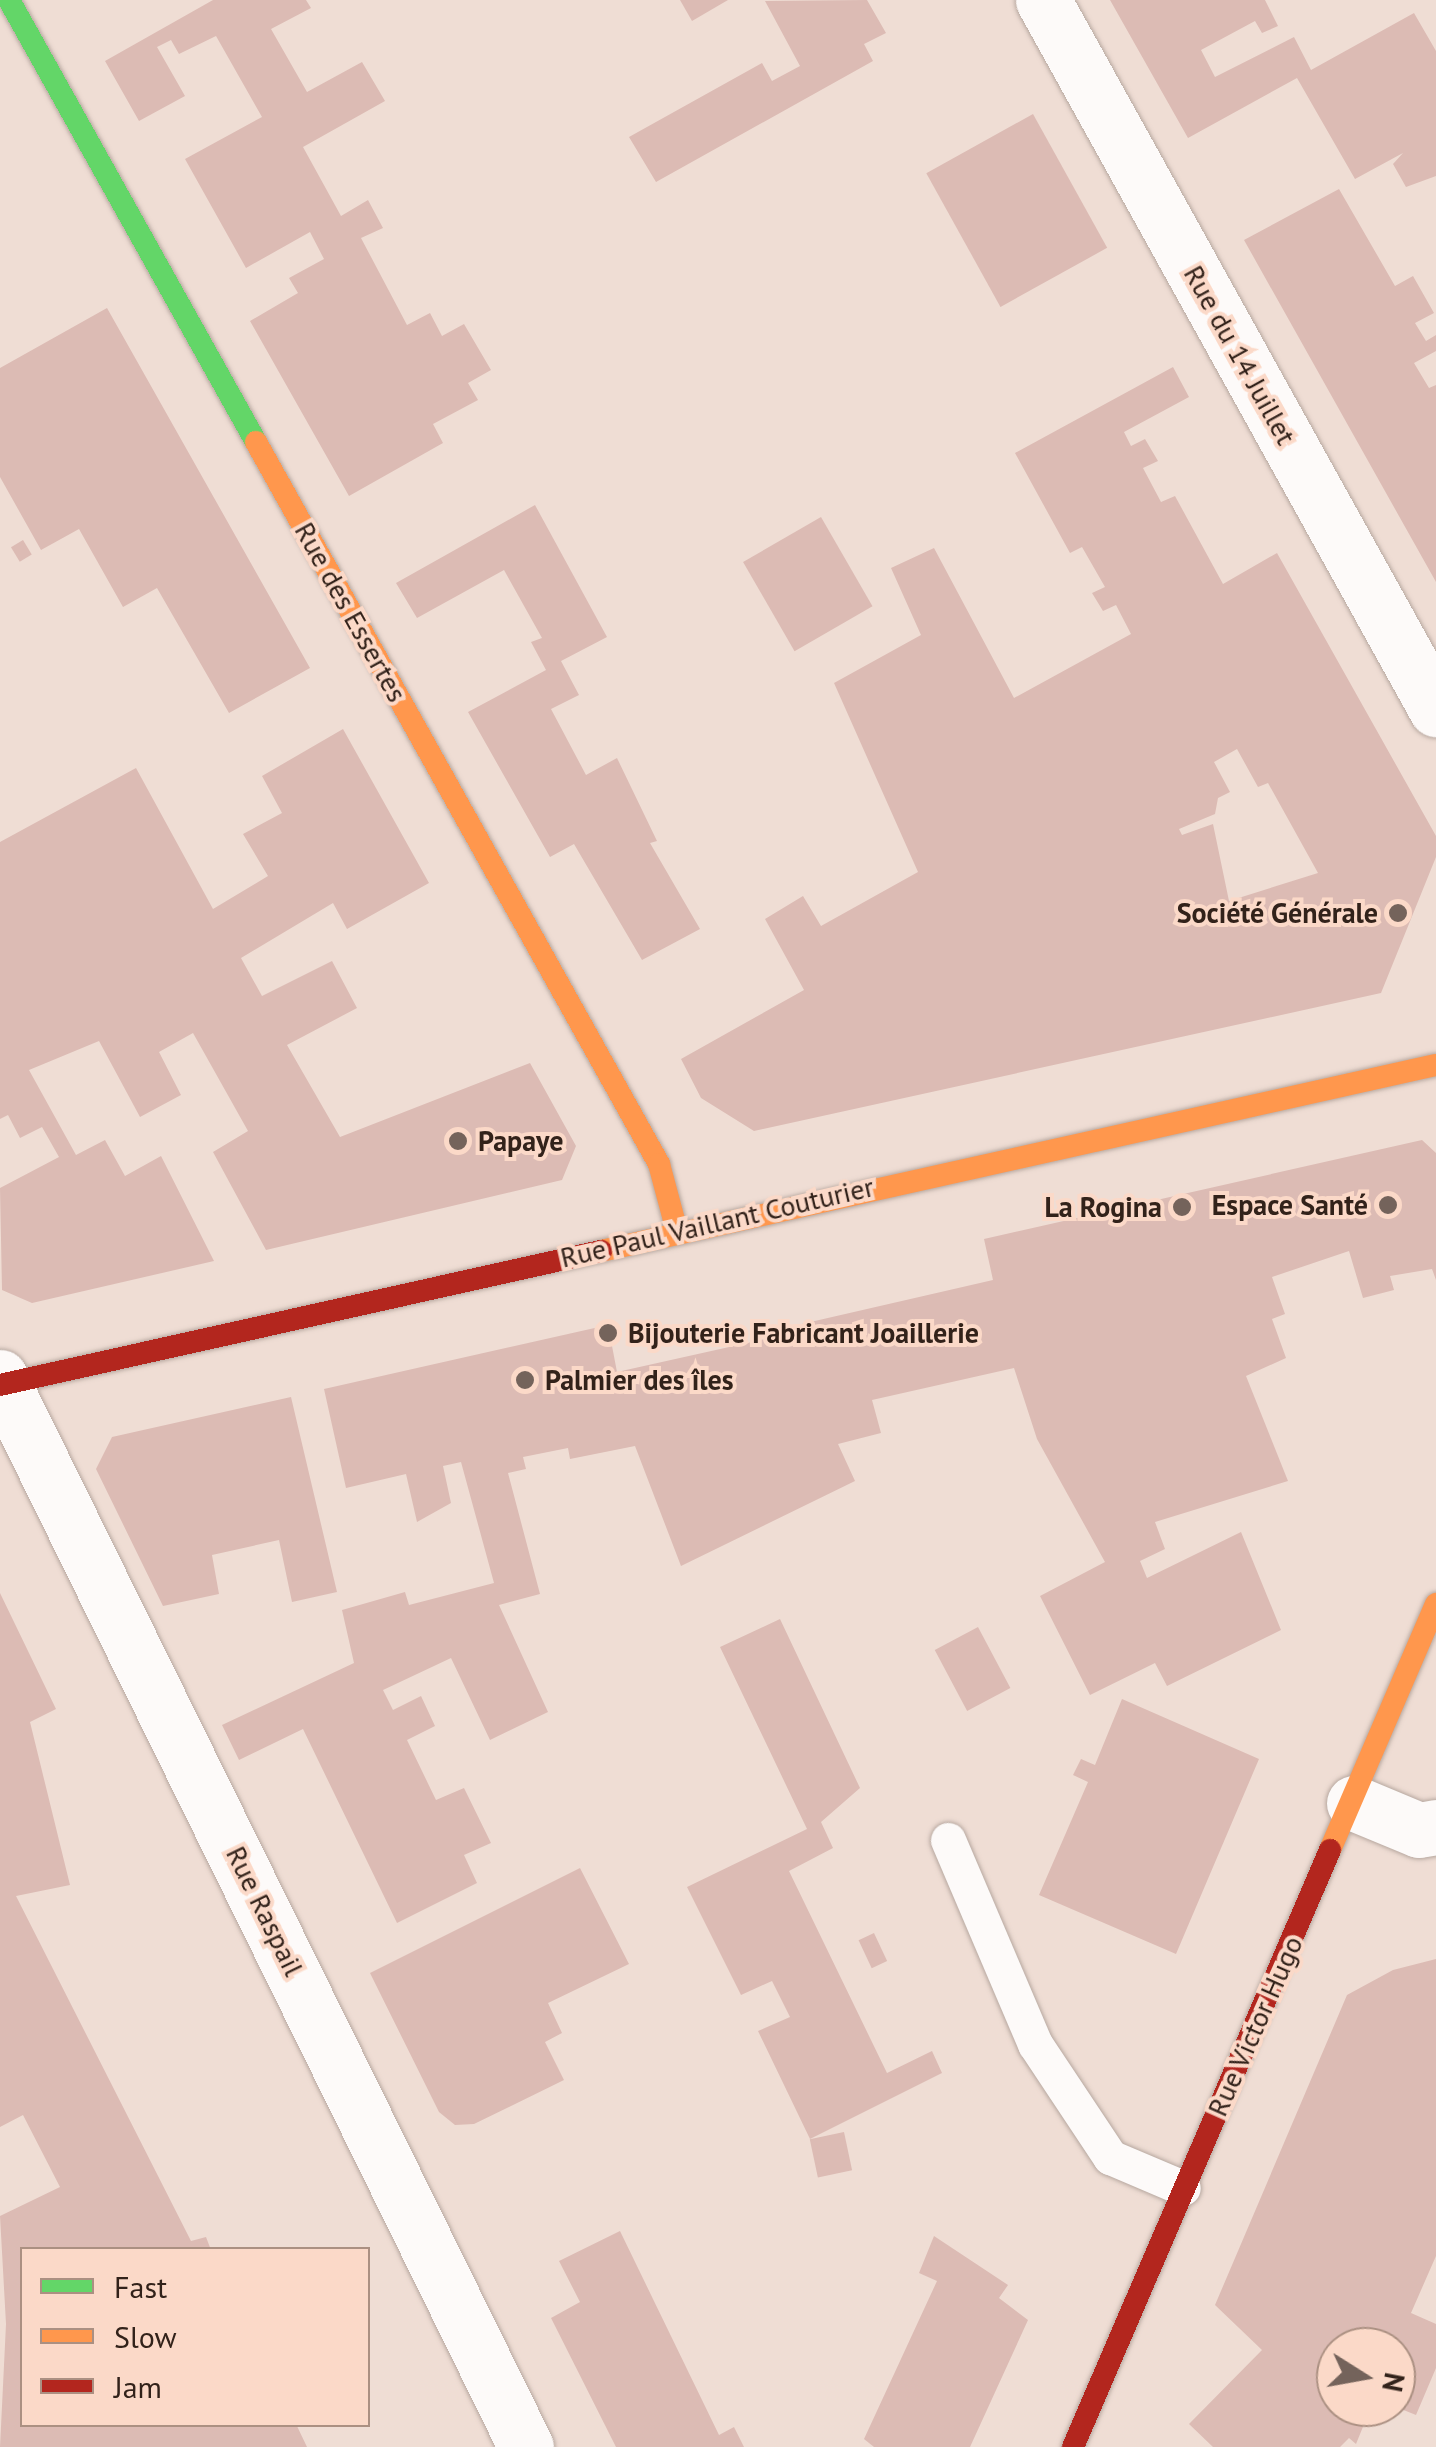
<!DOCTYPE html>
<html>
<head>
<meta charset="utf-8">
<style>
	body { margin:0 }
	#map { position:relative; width:1436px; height:2447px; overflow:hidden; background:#efddd4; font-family:"PT Sans",sans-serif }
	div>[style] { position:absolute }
	.building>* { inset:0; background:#dcbbb4; transform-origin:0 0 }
	.roads { filter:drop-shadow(0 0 2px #b7a8a0) drop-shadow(0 0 2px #b7a8a0) }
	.lane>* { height:35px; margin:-17.5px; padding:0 17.5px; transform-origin:17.5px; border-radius:17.5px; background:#fdfaf9 }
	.street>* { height:55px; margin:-27.5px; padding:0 27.5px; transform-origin:27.5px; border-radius:27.5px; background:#fdfaf9 }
	.fast>* { height:22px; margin:-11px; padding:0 11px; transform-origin:11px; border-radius:11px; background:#63d668 }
	.slow>* { height:22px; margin:-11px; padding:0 11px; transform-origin:11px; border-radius:11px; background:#ff974d }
	.jam>* { height:22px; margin:-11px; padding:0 11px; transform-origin:11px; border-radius:11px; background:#b3261e }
	.dots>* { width:28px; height:28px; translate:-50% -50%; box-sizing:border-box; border:5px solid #fbd9c8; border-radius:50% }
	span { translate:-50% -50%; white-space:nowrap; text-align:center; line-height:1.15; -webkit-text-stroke:8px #fbd9c8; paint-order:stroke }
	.street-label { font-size:28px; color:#32221a }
	.poi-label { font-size:28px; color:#32221a; font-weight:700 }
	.right { translate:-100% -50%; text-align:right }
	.left { translate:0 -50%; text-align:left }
	.legend { position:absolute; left:20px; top:2247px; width:350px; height:180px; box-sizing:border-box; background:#fbd9c8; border:2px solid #ab9082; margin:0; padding:12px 18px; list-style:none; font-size:30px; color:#32221a }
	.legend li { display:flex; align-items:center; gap:20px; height:50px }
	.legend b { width:50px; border:2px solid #ab9082 }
	.north { position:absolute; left:1316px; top:2327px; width:100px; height:100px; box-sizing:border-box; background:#fbd9c8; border:2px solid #ab9082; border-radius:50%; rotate:101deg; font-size:28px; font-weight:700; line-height:40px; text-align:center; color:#32221a }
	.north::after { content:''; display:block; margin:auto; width:35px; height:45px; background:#74635b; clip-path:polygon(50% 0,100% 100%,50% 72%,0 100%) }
</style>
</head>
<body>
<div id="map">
	<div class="building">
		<div style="clip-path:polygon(213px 0,306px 0,311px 8px,271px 29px,307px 92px,362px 62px,385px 101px,303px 147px,341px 216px,368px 200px,383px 228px,361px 238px,407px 325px,430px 313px,442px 336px,464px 324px,491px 370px,468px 383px,478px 400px,433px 424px,443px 443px,349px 496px,250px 321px,298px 293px,289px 278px,324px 259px,310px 232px,246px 268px,185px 159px,262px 117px,216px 36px,179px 54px,171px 40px,157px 47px,185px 96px,139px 121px,105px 61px)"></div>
		<div style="clip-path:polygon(680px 0,728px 0,692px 21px)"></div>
		<div style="clip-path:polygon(867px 0,886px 33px,864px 44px,873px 61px,656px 182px,629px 137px,762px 63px,772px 81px,800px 66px,765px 1px)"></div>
		<div style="clip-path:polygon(1110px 0,1265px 0,1278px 26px,1262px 33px,1255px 21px,1201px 50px,1215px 77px,1294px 37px,1311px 70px,1414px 13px,1436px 51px,1436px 176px,1406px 187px,1393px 164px,1403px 153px,1355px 179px,1297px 78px,1188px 138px)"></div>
		<div style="left:1033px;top:114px;width:153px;height:122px;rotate:61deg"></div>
		<div style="clip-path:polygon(1339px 189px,1395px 286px,1413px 276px,1434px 313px,1415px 323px,1426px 341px,1436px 335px,1436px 351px,1414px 363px,1429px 388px,1436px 385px,1436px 582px,1244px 240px)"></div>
		<div style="clip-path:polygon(107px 308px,310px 668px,229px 713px,157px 588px,123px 607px,79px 529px,41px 550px,0 477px,0 368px)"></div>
		<div style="clip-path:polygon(evenodd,1173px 367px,1189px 397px,1124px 432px,1131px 446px,1145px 439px,1158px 461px,1143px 468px,1161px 502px,1175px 496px,1223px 584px,1277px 553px,1436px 836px,1436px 857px,1381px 993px,754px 1131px,701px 1098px,681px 1059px,804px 990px,765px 919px,803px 896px,821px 926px,918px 872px,834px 683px,921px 635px,891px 568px,934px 548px,1014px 698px,1131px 634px,1116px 605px,1103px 611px,1092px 593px,1105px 587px,1082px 547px,1070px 553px,1015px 453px,1173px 367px,1237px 749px,1258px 787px,1268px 783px,1318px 873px,1229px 901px,1213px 824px,1182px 835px,1179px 829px,1215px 814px,1218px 798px,1230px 792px,1214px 762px,1237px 749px)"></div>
		<div style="clip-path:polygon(535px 505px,607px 637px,561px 661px,579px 695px,551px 709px,586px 775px,617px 758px,657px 841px,650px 843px,700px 929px,642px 960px,574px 844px,550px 857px,468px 712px,546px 670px,531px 642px,542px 638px,504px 570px,417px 618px,396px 583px)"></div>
		<div style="left:821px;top:517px;width:103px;height:90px;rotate:60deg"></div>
		<div style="left:23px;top:540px;width:17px;height:14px;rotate:59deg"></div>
		<div style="clip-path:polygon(343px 729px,429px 883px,347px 929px,333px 903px,241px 958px,262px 996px,332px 961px,357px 1008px,287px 1045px,340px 1137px,530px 1063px,576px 1146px,562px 1180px,266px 1250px,213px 1152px,248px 1131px,193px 1033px,159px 1052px,181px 1095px,140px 1117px,99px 1041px,29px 1070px,76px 1155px,105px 1140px,125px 1176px,161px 1156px,214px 1261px,32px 1303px,2px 1290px,0 1188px,59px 1157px,42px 1127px,20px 1138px,8px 1115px,0 1119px,0 842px,136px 768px,213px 909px,268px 876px,243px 834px,282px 813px,262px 776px)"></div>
		<div style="clip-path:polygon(1422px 1140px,1436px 1153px,1436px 1280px,1432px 1269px,1390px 1276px,1394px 1290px,1363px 1298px,1349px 1251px,1272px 1277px,1285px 1314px,1272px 1319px,1286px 1358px,1246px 1376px,1288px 1481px,1155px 1522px,1165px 1549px,1140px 1561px,1147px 1578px,1241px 1532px,1281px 1630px,1167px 1686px,1155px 1663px,1090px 1695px,1040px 1596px,1105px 1562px,1037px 1439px,1014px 1368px,872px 1400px,881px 1433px,838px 1444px,855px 1481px,681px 1566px,635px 1446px,570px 1459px,568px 1448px,523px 1457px,526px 1469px,508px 1473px,540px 1594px,499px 1605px,548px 1712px,490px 1740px,451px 1658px,383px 1690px,393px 1710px,421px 1696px,435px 1726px,407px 1740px,436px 1800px,464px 1788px,491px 1843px,464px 1855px,477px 1883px,397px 1923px,303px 1729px,239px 1760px,222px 1725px,354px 1663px,342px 1610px,405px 1592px,409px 1605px,494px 1583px,461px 1462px,443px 1466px,451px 1503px,417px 1522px,406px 1474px,346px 1488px,324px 1389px,608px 1325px,617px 1372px,783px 1335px,780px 1329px,993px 1280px,984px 1239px)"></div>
		<div style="clip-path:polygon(291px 1397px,337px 1592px,292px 1602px,279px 1540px,212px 1555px,219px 1594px,163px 1606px,96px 1469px,112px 1437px)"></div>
		<div style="clip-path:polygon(0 1593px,56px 1709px,30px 1722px,70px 1885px,16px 1896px,191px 2241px,206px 2237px,211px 2250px,22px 2250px,22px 2424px,296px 2424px,307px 2447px,0 2447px,6px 2324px,0 2216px,60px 2187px,23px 2115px,0 2127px)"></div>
		<div style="clip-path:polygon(780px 1619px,860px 1788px,821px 1822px,833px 1848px,789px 1871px,887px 2073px,932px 2051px,942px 2073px,810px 2139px,758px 2031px,790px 2017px,772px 1981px,741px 1995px,687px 1887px,807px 1829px,720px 1647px)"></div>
		<div style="left:978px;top:1627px;width:69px;height:49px;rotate:62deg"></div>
		<div style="clip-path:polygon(1122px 1699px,1259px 1759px,1176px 1954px,1039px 1895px,1088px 1782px,1073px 1775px,1081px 1759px,1095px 1765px)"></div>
		<div style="clip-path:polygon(580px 1868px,629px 1964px,548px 2003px,562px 2033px,545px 2042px,564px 2080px,474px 2124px,455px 2125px,439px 2112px,370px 1973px)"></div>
		<div style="left:874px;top:1933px;width:31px;height:17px;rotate:65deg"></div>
		<div style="clip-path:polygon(1436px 1959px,1436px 2256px,1411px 2313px,1436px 2324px,1436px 2368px,1416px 2415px,1396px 2407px,1396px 2347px,1336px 2347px,1336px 2407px,1371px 2407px,1356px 2444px,1349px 2438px,1340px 2447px,1213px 2447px,1189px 2424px,1262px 2350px,1215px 2305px,1347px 1995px,1393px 1970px)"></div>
		<div style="left:844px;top:2132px;width:39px;height:35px;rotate:78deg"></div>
		<div style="clip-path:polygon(620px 2231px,719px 2435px,734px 2427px,744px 2447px,616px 2447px,551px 2318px,580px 2302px,559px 2261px)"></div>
		<div style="clip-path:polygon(934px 2236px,1008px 2285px,999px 2298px,1028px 2320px,970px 2447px,874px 2447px,864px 2439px,937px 2281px,919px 2273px)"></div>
	</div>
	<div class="roads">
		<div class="lane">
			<div style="left:948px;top:1840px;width:222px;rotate:66.9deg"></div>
			<div style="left:1035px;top:2044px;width:136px;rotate:56.4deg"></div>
			<div style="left:1110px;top:2157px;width:79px;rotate:23deg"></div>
		</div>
		<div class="street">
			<div style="left:1043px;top:0;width:811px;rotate:61deg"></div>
			<div style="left:0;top:1377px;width:1192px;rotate:63.82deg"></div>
			<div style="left:1354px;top:1803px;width:70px;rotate:22.6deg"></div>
			<div style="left:1419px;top:1830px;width:17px;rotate:-10deg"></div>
		</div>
		<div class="fast">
			<div style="left:9px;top:0;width:506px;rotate:60.8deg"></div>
		</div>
		<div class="slow">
			<div style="left:256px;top:442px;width:827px;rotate:60.83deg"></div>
			<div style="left:659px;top:1164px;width:69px;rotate:75deg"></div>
			<div style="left:601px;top:1251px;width:855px;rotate:-12.56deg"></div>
			<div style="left:1330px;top:1850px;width:268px;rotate:-66.7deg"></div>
		</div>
		<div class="jam">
			<div style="left:0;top:1385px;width:616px;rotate:-12.57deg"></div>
			<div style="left:1073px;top:2447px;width:650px;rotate:-66.71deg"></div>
		</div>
	</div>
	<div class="dots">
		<div style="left:1398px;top:913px;background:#74635b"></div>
		<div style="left:458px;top:1141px;background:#74635b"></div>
		<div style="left:1388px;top:1205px;background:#74635b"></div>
		<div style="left:1182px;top:1207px;background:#74635b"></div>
		<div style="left:608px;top:1333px;background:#74635b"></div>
		<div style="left:525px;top:1380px;background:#74635b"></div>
	</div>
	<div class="street-label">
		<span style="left:1240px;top:355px;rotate:61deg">Rue du 14 Juillet</span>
		<span style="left:351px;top:612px;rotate:61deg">Rue des Essertes</span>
		<span style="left:717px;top:1222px;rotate:-13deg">Rue Paul Vaillant Couturier</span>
		<span style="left:265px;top:1911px;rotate:64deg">Rue Raspail</span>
		<span style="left:1255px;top:2026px;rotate:-66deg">Rue Victor Hugo</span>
	</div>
	<div class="poi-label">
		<span class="right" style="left:1378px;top:913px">Société Générale</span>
		<span class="left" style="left:478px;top:1141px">Papaye</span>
		<span class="right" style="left:1368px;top:1205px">Espace Santé</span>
		<span class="right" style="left:1162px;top:1207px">La Rogina</span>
		<span class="left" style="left:628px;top:1333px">Bijouterie Fabricant Joaillerie</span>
		<span class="left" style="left:545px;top:1380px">Palmier des îles</span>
	</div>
	<ul class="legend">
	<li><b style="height:12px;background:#63d668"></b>Fast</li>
	<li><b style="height:12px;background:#ff974d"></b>Slow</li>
	<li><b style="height:12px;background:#b3261e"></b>Jam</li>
	</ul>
	<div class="north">N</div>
</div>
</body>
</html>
